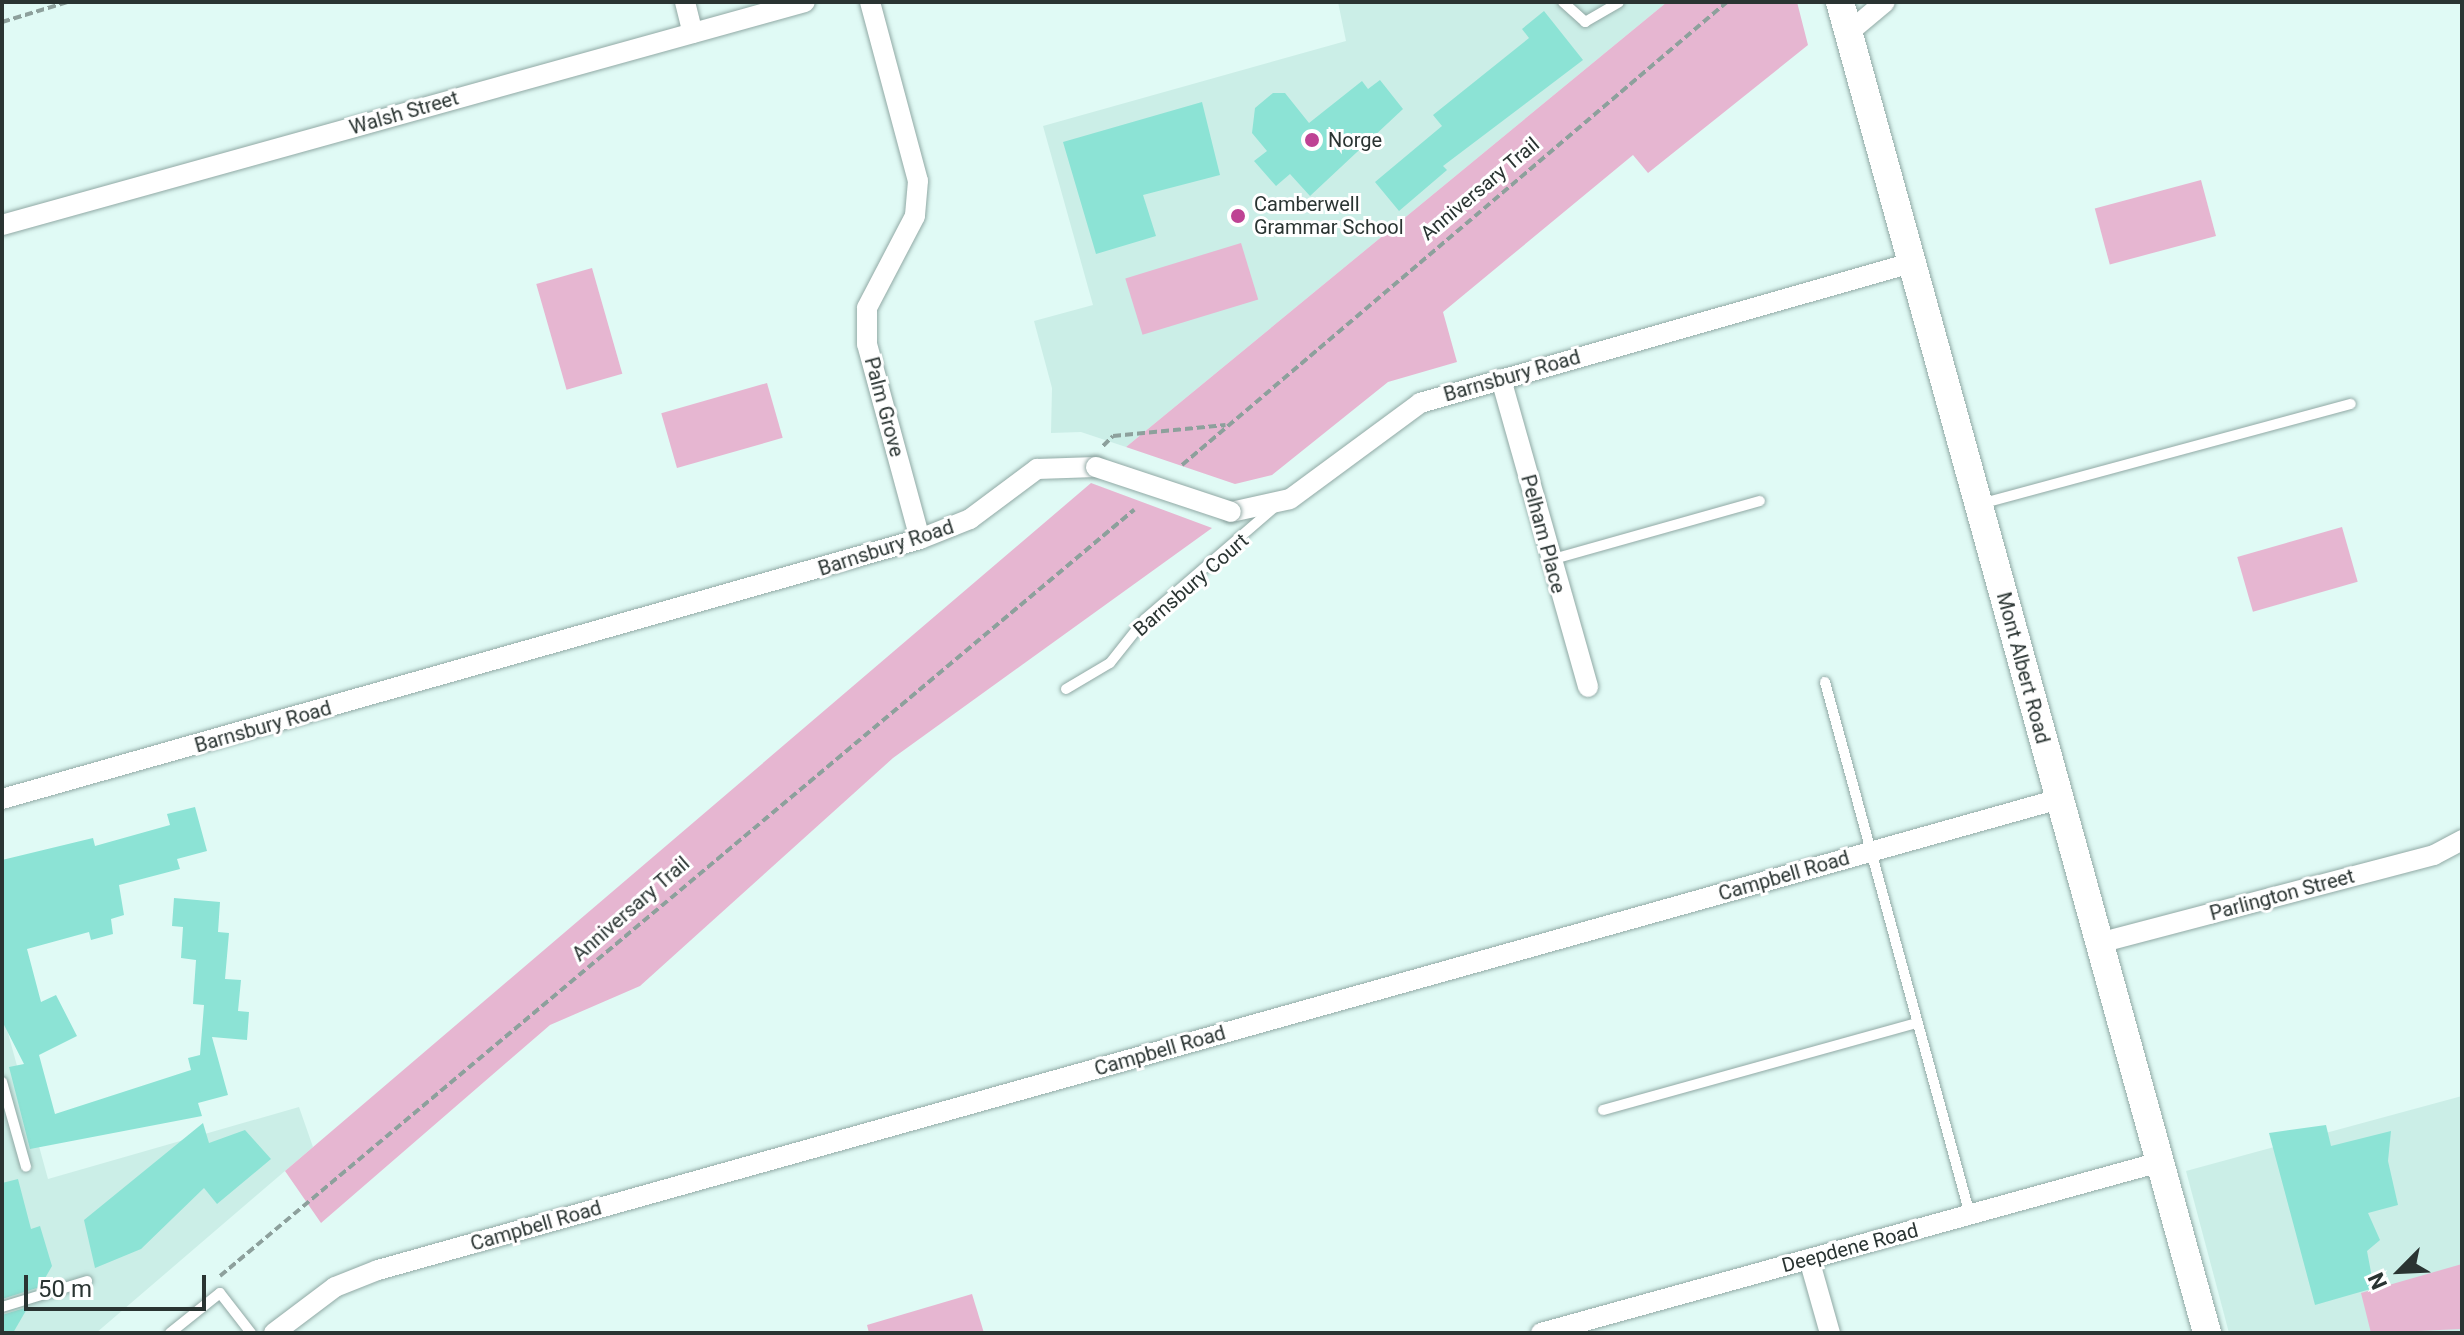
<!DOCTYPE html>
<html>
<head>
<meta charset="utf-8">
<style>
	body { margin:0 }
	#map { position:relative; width:2464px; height:1335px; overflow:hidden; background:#e0faf5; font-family:Roboto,sans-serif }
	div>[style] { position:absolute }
	.built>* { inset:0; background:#cbeee7 }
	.green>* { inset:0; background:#e6b6d1; transform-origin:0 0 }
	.building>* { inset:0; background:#8ce3d5 }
	.path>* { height:4px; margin-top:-2px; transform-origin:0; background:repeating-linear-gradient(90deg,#8da09c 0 8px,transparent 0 12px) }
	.roads { filter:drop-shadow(0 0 2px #91a9a5) drop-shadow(0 0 2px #91a9a5) }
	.service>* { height:10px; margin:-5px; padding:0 5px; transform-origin:5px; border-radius:5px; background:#fff }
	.minor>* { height:20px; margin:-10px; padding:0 10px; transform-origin:10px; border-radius:10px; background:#fff }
	.secondary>* { height:28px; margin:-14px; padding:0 14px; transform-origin:14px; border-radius:14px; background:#fff }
	.bridges { filter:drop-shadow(0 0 2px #91a9a5) drop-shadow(0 0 2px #91a9a5) }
	.minor-bridge>* { height:20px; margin:-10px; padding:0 10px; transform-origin:10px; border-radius:10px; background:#fff }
	.dots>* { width:22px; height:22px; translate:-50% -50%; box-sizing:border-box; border:4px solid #fff; border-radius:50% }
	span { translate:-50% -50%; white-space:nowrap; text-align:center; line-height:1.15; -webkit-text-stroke:6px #fff; paint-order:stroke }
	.street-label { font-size:20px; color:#2a3432 }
	.poi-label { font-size:20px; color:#2a3432 }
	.left { translate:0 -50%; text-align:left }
	.frame { position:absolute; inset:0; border:4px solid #2a3432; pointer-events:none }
	.north { position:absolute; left:2360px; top:1231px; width:80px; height:80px; -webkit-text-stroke:6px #fff; paint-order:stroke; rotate:246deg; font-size:22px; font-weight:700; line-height:32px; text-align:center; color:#2a3432 }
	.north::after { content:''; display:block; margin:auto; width:28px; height:36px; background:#2a3432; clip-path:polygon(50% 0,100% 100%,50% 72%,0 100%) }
	.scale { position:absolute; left:24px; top:1275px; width:182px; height:36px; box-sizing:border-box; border:4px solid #2a3432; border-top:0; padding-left:10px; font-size:24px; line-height:28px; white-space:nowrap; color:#2a3432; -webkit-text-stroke:6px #fff; paint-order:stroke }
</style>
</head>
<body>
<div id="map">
	<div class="built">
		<div style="clip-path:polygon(1338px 2px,1667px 2px,1126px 447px,1081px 432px,1051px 433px,1052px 388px,1034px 321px,1093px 305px,1043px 126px,1346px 41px)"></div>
		<div style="clip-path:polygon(2px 1011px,48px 1179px,299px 1107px,313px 1147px,96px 1333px,2px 1333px)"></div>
		<div style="clip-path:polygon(2462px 1096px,2462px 1333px,2229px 1333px,2186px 1171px)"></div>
	</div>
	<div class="green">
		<div style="clip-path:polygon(1667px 2px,1797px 2px,1808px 45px,1648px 173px,1633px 155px,1443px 312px,1457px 362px,1388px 382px,1272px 475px,1235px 484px,1126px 447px)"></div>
		<div style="left:2201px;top:180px;width:58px;height:110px;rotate:75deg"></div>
		<div style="left:1241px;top:243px;width:59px;height:121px;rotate:73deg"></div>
		<div style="left:592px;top:268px;width:110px;height:58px;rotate:74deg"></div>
		<div style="left:767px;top:383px;width:57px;height:110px;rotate:74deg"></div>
		<div style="clip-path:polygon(1091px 483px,1212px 528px,893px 758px,640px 986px,550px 1025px,321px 1223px,285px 1171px)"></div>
		<div style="left:2342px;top:527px;width:57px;height:109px;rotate:74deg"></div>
		<div style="clip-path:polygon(2462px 1264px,2462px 1329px,2371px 1333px,2361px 1293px)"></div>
		<div style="clip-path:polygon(972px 1294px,984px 1333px,869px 1333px,867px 1325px)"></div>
	</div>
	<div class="building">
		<div style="clip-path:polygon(1544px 11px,1583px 60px,1443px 166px,1447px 170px,1399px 211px,1375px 182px,1442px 126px,1433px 115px,1529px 38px,1522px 29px)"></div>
		<div style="clip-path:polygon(1380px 80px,1403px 109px,1310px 196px,1290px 174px,1276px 186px,1254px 161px,1267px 151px,1252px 133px,1255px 108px,1273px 93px,1285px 93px,1309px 123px,1362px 81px,1368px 89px)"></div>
		<div style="clip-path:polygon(1202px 102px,1220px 175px,1143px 195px,1156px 236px,1096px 254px,1063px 142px)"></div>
		<div style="clip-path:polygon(195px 807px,207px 851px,177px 859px,180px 869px,119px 885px,124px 915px,111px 919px,113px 934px,91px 940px,89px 932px,27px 949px,41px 1002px,56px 995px,77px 1036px,39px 1055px,55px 1114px,191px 1070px,188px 1058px,200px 1055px,204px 1005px,193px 1004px,196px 960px,181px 958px,183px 927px,172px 926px,174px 898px,220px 902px,218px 932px,229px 933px,225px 979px,241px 980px,238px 1011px,249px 1012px,247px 1040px,212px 1037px,228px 1095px,198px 1103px,202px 1116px,30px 1149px,9px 1067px,24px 1064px,2px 1021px,2px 860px,93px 838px,95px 846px,170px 825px,167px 814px)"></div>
		<div style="clip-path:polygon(203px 1123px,209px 1143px,245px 1130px,271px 1159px,217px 1204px,204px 1188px,141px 1249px,95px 1268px,84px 1220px)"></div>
		<div style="clip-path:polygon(2326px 1125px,2331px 1146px,2391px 1131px,2388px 1161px,2398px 1205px,2368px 1213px,2380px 1240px,2367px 1251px,2374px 1288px,2315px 1305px,2269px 1133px)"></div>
		<div style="clip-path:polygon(18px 1179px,31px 1229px,40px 1226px,52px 1266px,40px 1287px,2px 1299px,2px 1183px)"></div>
		<div style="clip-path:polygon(28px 1307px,13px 1333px,2px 1333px,2px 1315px)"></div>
	</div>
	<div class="path">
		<div style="left:2px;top:22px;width:69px;rotate:-16.9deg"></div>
		<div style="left:1103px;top:446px;width:14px;rotate:-45deg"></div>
		<div style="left:1113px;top:436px;width:113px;rotate:-5.6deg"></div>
		<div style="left:1182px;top:465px;width:715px;rotate:-40.35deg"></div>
		<div style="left:220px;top:1276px;width:1193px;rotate:-39.97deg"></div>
	</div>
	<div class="roads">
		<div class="service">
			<div style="left:1563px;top:2px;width:30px;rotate:42deg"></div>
			<div style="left:1585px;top:22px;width:39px;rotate:-30deg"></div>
			<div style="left:1980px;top:504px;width:384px;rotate:-15.1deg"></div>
			<div style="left:1550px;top:560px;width:218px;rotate:-15.7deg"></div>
			<div style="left:1825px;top:682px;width:552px;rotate:74.78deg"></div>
			<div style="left:1066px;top:689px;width:51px;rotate:-30.6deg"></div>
			<div style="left:1110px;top:663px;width:56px;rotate:-51.5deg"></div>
			<div style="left:1145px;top:619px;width:173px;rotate:-40.8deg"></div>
			<div style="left:2px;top:1082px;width:88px;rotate:74.2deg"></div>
			<div style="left:1603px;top:1110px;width:326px;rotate:-15.5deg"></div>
			<div style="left:2px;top:1307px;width:89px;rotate:-17deg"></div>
			<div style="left:170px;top:1333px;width:64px;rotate:-38.7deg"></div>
			<div style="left:220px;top:1293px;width:51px;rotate:52.2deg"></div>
		</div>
		<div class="minor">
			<div style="left:685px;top:2px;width:32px;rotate:76deg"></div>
			<div style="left:870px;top:2px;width:185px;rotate:75deg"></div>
			<div style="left:918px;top:181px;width:35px;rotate:95deg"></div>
			<div style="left:915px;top:216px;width:104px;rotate:117.6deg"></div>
			<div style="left:867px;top:308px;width:36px;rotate:90deg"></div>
			<div style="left:867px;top:344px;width:202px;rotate:74.8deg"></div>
			<div style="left:1848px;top:33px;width:48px;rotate:-40deg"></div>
			<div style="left:2px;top:225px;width:833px;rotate:-15.52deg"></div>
			<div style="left:1501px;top:379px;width:320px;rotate:74.2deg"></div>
			<div style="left:1231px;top:512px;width:60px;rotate:-12.4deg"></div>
			<div style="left:1290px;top:499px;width:162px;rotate:-36.4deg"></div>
			<div style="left:1420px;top:403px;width:511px;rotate:-15.91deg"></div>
			<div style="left:2px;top:799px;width:954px;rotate:-15.81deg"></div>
			<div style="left:920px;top:539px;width:54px;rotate:-21.8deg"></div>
			<div style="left:970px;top:519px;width:84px;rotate:-36.7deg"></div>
			<div style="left:1037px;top:469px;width:59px;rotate:-1.9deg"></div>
			<div style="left:2099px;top:943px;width:346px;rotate:-14.7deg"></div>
			<div style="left:2434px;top:855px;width:32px;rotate:-28deg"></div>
			<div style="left:1809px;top:1259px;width:77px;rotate:74.2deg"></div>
			<div style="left:274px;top:1333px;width:76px;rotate:-37deg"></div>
			<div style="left:335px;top:1287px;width:46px;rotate:-21.6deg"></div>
			<div style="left:378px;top:1270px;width:1746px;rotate:-15.65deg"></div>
			<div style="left:1541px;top:1333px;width:642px;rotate:-15.44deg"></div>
		</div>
		<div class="secondary">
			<div style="left:1840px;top:2px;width:1381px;rotate:74.58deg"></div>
		</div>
	</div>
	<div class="bridges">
		<div class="minor-bridge">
			<div style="left:1096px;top:467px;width:142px;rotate:18.4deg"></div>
		</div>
	</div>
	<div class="dots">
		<div style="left:1312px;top:140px;background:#be4394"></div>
		<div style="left:1238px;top:216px;background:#be4394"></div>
	</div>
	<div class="street-label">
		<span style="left:404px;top:113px;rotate:-16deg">Walsh Street</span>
		<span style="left:1480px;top:189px;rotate:-40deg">Anniversary Trail</span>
		<span style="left:1512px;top:376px;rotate:-16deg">Barnsbury Road</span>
		<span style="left:884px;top:407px;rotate:75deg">Palm Grove</span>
		<span style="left:1543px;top:534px;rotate:75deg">Pelham Place</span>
		<span style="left:886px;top:548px;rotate:-18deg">Barnsbury Road</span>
		<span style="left:1191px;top:585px;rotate:-41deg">Barnsbury Court</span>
		<span style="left:2023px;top:668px;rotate:75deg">Mont Albert Road</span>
		<span style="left:263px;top:727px;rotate:-16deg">Barnsbury Road</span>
		<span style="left:1784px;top:876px;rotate:-16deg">Campbell Road</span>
		<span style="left:2282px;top:895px;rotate:-15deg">Parlington Street</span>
		<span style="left:631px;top:909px;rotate:-41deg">Anniversary Trail</span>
		<span style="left:1160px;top:1051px;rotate:-16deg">Campbell Road</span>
		<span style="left:536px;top:1226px;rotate:-16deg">Campbell Road</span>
		<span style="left:1850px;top:1248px;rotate:-15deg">Deepdene Road</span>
	</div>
	<div class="poi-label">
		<span class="left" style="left:1328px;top:140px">Norge</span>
		<span class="left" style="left:1254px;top:216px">Camberwell<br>Grammar School</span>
	</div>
	<div class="frame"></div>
	<div class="north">N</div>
	<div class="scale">50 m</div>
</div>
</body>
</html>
